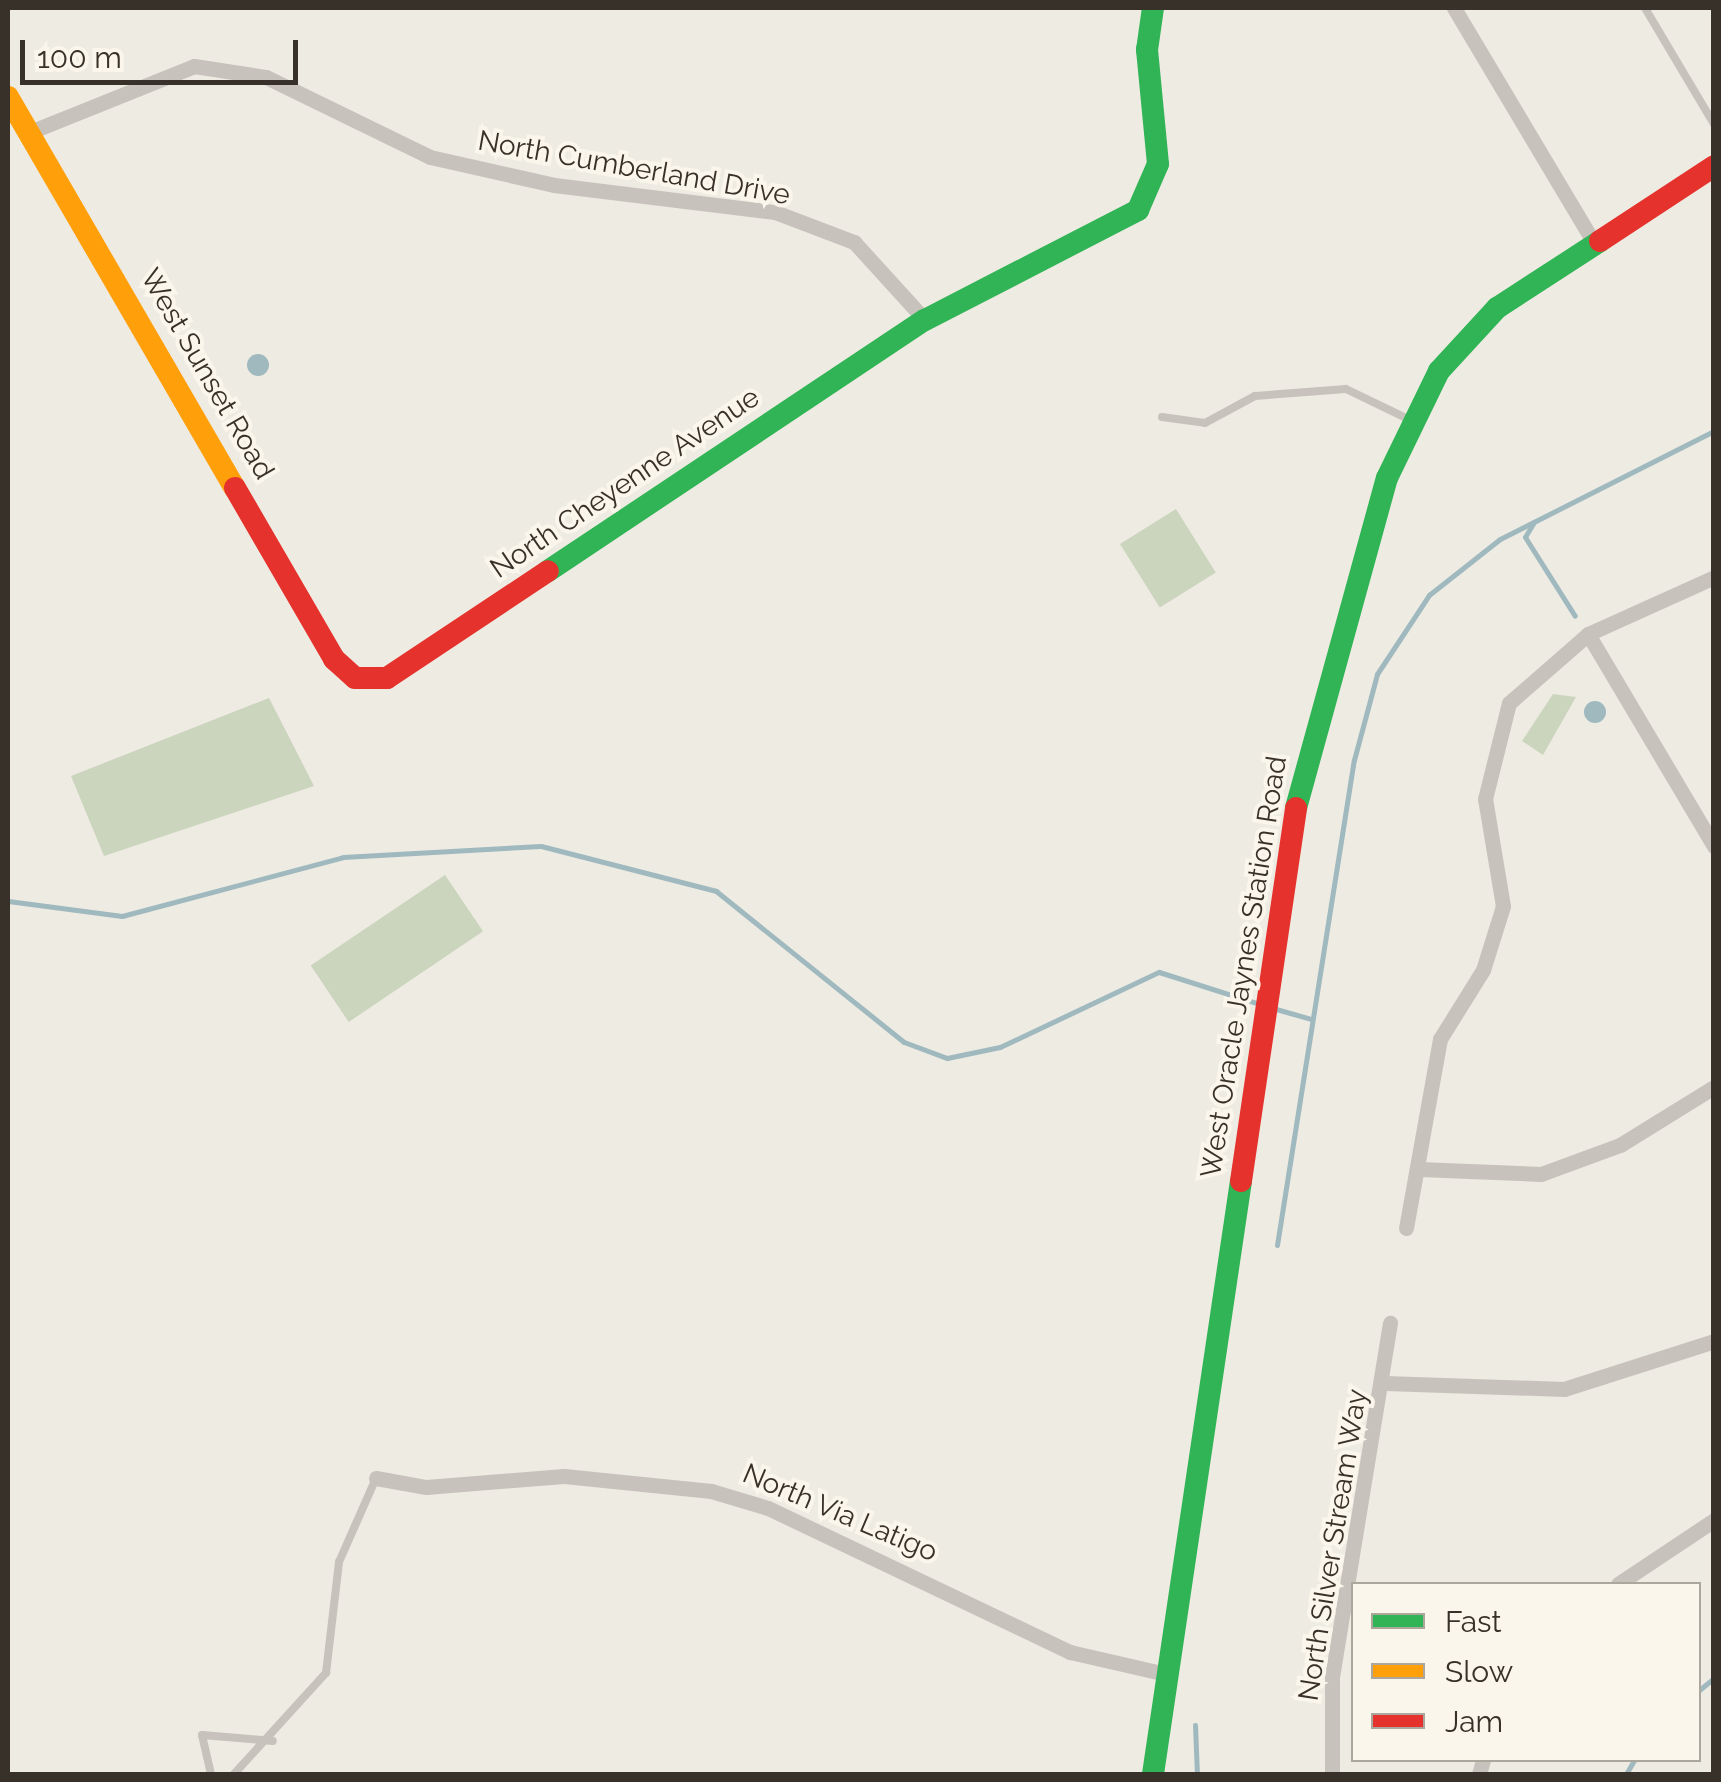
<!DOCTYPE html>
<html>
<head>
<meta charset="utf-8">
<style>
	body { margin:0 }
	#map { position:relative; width:1721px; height:1782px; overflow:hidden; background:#eeebe3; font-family:Raleway,sans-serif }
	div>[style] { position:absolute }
	.green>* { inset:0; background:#cbd4bd; transform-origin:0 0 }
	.water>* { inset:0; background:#9fb9bf }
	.round { border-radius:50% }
	.stream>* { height:5px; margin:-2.5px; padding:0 2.5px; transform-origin:2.5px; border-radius:2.5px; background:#9fb9bf }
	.lane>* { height:8px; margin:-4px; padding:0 4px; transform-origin:4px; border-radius:4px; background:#c7c3bc }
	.street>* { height:15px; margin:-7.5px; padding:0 7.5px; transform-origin:7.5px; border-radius:7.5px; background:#c7c3bc }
	.fast>* { height:22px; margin:-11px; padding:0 11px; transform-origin:11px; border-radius:11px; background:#30b455 }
	.slow>* { height:22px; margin:-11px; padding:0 11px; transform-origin:11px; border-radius:11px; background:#ff9f0a }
	.jam>* { height:22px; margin:-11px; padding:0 11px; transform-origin:11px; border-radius:11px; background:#e5322d }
	span { translate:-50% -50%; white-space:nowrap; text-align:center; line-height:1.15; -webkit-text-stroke:8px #faf6eb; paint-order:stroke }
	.street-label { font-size:28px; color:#383129 }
	.frame { position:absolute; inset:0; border:10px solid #383129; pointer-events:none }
	.legend { position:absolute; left:1351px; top:1582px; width:350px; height:180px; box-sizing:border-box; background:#faf6eb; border:2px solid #aca79d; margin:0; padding:12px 18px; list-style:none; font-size:30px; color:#383129 }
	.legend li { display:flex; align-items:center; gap:20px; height:50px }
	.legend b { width:50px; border:2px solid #aca79d }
	.scale { position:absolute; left:20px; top:40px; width:278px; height:45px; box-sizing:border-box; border:5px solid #383129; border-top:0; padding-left:12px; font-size:30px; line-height:35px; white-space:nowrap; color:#383129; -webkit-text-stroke:8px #faf6eb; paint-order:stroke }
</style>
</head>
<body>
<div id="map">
	<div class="green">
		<div style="left:1176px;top:509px;width:75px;height:66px;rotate:58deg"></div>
		<div style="clip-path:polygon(1553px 694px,1576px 697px,1543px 755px,1522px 741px)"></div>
		<div style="clip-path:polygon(269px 698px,314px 786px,104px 856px,71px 776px)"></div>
		<div style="left:445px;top:875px;width:68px;height:162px;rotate:56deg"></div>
	</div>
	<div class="water">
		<div class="round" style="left:247px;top:354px;width:22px;height:22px"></div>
		<div class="round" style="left:1584px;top:701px;width:22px;height:22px"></div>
	</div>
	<div class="stream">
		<div style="left:1534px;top:522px;width:17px;rotate:121deg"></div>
		<div style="left:1525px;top:537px;width:93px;rotate:57.7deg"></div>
		<div style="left:8px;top:901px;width:115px;rotate:7.5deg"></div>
		<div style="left:122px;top:916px;width:229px;rotate:-14.9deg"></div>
		<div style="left:343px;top:857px;width:198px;rotate:-3.2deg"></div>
		<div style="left:541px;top:846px;width:181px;rotate:14.4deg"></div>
		<div style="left:716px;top:891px;width:241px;rotate:38.8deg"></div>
		<div style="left:904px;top:1042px;width:46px;rotate:20.4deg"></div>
		<div style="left:947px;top:1058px;width:54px;rotate:-11.7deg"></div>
		<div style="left:1000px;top:1047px;width:176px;rotate:-25.3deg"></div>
		<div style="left:1159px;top:972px;width:106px;rotate:17.6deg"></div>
		<div style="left:1276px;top:1009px;width:36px;rotate:16deg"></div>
		<div style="left:1277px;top:1245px;width:491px;rotate:-81deg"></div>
		<div style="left:1354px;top:760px;width:89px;rotate:-75deg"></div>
		<div style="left:1377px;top:674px;width:95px;rotate:-56.6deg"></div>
		<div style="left:1429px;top:595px;width:90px;rotate:-38.3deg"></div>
		<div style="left:1500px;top:539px;width:240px;rotate:-26.8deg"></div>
		<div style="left:1698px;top:1691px;width:21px;rotate:-39deg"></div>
		<div style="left:1195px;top:1725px;width:49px;rotate:87.7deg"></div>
		<div style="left:1626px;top:1774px;width:16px;rotate:-60deg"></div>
	</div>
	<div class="lane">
		<div style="left:1645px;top:8px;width:135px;rotate:59.3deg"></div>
		<div style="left:1162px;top:417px;width:43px;rotate:7.9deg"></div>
		<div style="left:1205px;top:423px;width:57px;rotate:-28.4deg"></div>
		<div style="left:1255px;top:396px;width:91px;rotate:-4.4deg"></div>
		<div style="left:1346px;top:389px;width:71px;rotate:25.8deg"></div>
		<div style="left:211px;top:1774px;width:40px;rotate:-103deg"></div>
		<div style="left:202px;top:1735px;width:71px;rotate:4.8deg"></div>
		<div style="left:234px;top:1774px;width:137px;rotate:-47.7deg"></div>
		<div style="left:326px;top:1673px;width:112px;rotate:-83.3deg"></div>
		<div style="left:339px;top:1562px;width:92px;rotate:-66.2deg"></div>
	</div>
	<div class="street">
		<div style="left:1454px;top:8px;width:271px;rotate:59.2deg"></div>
		<div style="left:30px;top:132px;width:177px;rotate:-21.9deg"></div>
		<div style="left:194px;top:66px;width:73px;rotate:8.7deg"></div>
		<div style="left:266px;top:77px;width:182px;rotate:26deg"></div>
		<div style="left:430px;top:157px;width:127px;rotate:12.7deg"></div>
		<div style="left:554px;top:185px;width:223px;rotate:7deg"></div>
		<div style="left:775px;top:212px;width:85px;rotate:20.8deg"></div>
		<div style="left:854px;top:242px;width:105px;rotate:47.7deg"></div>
		<div style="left:1588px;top:634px;width:247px;rotate:59.3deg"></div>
		<div style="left:1419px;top:1169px;width:122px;rotate:2.3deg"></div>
		<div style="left:1541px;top:1174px;width:84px;rotate:-20.2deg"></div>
		<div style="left:1620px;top:1145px;width:110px;rotate:-31.7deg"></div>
		<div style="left:1406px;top:1228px;width:192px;rotate:-79.8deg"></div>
		<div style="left:1440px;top:1039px;width:81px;rotate:-58.1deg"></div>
		<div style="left:1483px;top:970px;width:67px;rotate:-72.6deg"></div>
		<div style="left:1503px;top:906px;width:109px;rotate:-99.5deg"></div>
		<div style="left:1485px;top:799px;width:99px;rotate:-76deg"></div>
		<div style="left:1509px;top:703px;width:105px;rotate:-41.1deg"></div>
		<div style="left:1588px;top:634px;width:138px;rotate:-24.3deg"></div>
		<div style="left:1385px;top:1383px;width:179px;rotate:1.9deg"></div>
		<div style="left:1564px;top:1389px;width:157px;rotate:-17.7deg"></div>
		<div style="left:376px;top:1478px;width:51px;rotate:10.2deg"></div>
		<div style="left:426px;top:1487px;width:138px;rotate:-4.6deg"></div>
		<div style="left:564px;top:1476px;width:148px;rotate:5.8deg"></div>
		<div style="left:711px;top:1491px;width:59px;rotate:16.6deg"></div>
		<div style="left:768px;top:1508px;width:335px;rotate:25.5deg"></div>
		<div style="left:1070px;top:1652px;width:94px;rotate:12.9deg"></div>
		<div style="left:1618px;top:1584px;width:115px;rotate:-33.7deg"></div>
		<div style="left:1332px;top:1774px;width:97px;rotate:-90deg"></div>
		<div style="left:1332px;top:1677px;width:359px;rotate:-80.7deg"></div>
		<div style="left:1479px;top:1774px;width:15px;rotate:-74deg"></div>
	</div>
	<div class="fast">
		<div style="left:548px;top:571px;width:453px;rotate:-33.7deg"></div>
		<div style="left:925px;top:320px;width:240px;rotate:-27.3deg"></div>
		<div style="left:1138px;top:210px;width:50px;rotate:-66.5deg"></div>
		<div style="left:1158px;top:164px;width:115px;rotate:-95.5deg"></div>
		<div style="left:1147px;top:50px;width:42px;rotate:-81.9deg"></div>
		<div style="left:1296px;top:808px;width:342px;rotate:-74.6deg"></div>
		<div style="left:1387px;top:478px;width:119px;rotate:-64.1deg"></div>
		<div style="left:1439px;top:371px;width:86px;rotate:-47.4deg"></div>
		<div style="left:1497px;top:308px;width:123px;rotate:-33deg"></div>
		<div style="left:1153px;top:1774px;width:599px;rotate:-81.56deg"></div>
	</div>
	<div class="slow">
		<div style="left:8px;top:97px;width:452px;rotate:59.9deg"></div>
	</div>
	<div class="jam">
		<div style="left:1600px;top:241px;width:136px;rotate:-33.3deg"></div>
		<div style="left:235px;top:488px;width:198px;rotate:59.9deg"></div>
		<div style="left:334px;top:659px;width:28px;rotate:42deg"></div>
		<div style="left:355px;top:678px;width:32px"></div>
		<div style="left:387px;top:678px;width:193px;rotate:-33.6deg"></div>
		<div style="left:1241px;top:1181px;width:377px;rotate:-81.6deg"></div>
	</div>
	<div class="street-label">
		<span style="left:634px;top:168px;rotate:10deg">North Cumberland Drive</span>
		<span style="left:207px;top:374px;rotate:60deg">West Sunset Road</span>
		<span style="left:625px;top:483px;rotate:-34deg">North Cheyenne Avenue</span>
		<span style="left:1244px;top:967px;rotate:-81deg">West Oracle Jaynes Station Road</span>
		<span style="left:840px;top:1513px;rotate:23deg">North Via Latigo</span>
		<span style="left:1333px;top:1545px;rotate:-81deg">North Silver Stream Way</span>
	</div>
	<div class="frame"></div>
	<ul class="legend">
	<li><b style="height:12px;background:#30b455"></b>Fast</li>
	<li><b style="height:12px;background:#ff9f0a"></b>Slow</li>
	<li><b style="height:12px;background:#e5322d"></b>Jam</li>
	</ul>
	<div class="scale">100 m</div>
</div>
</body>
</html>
